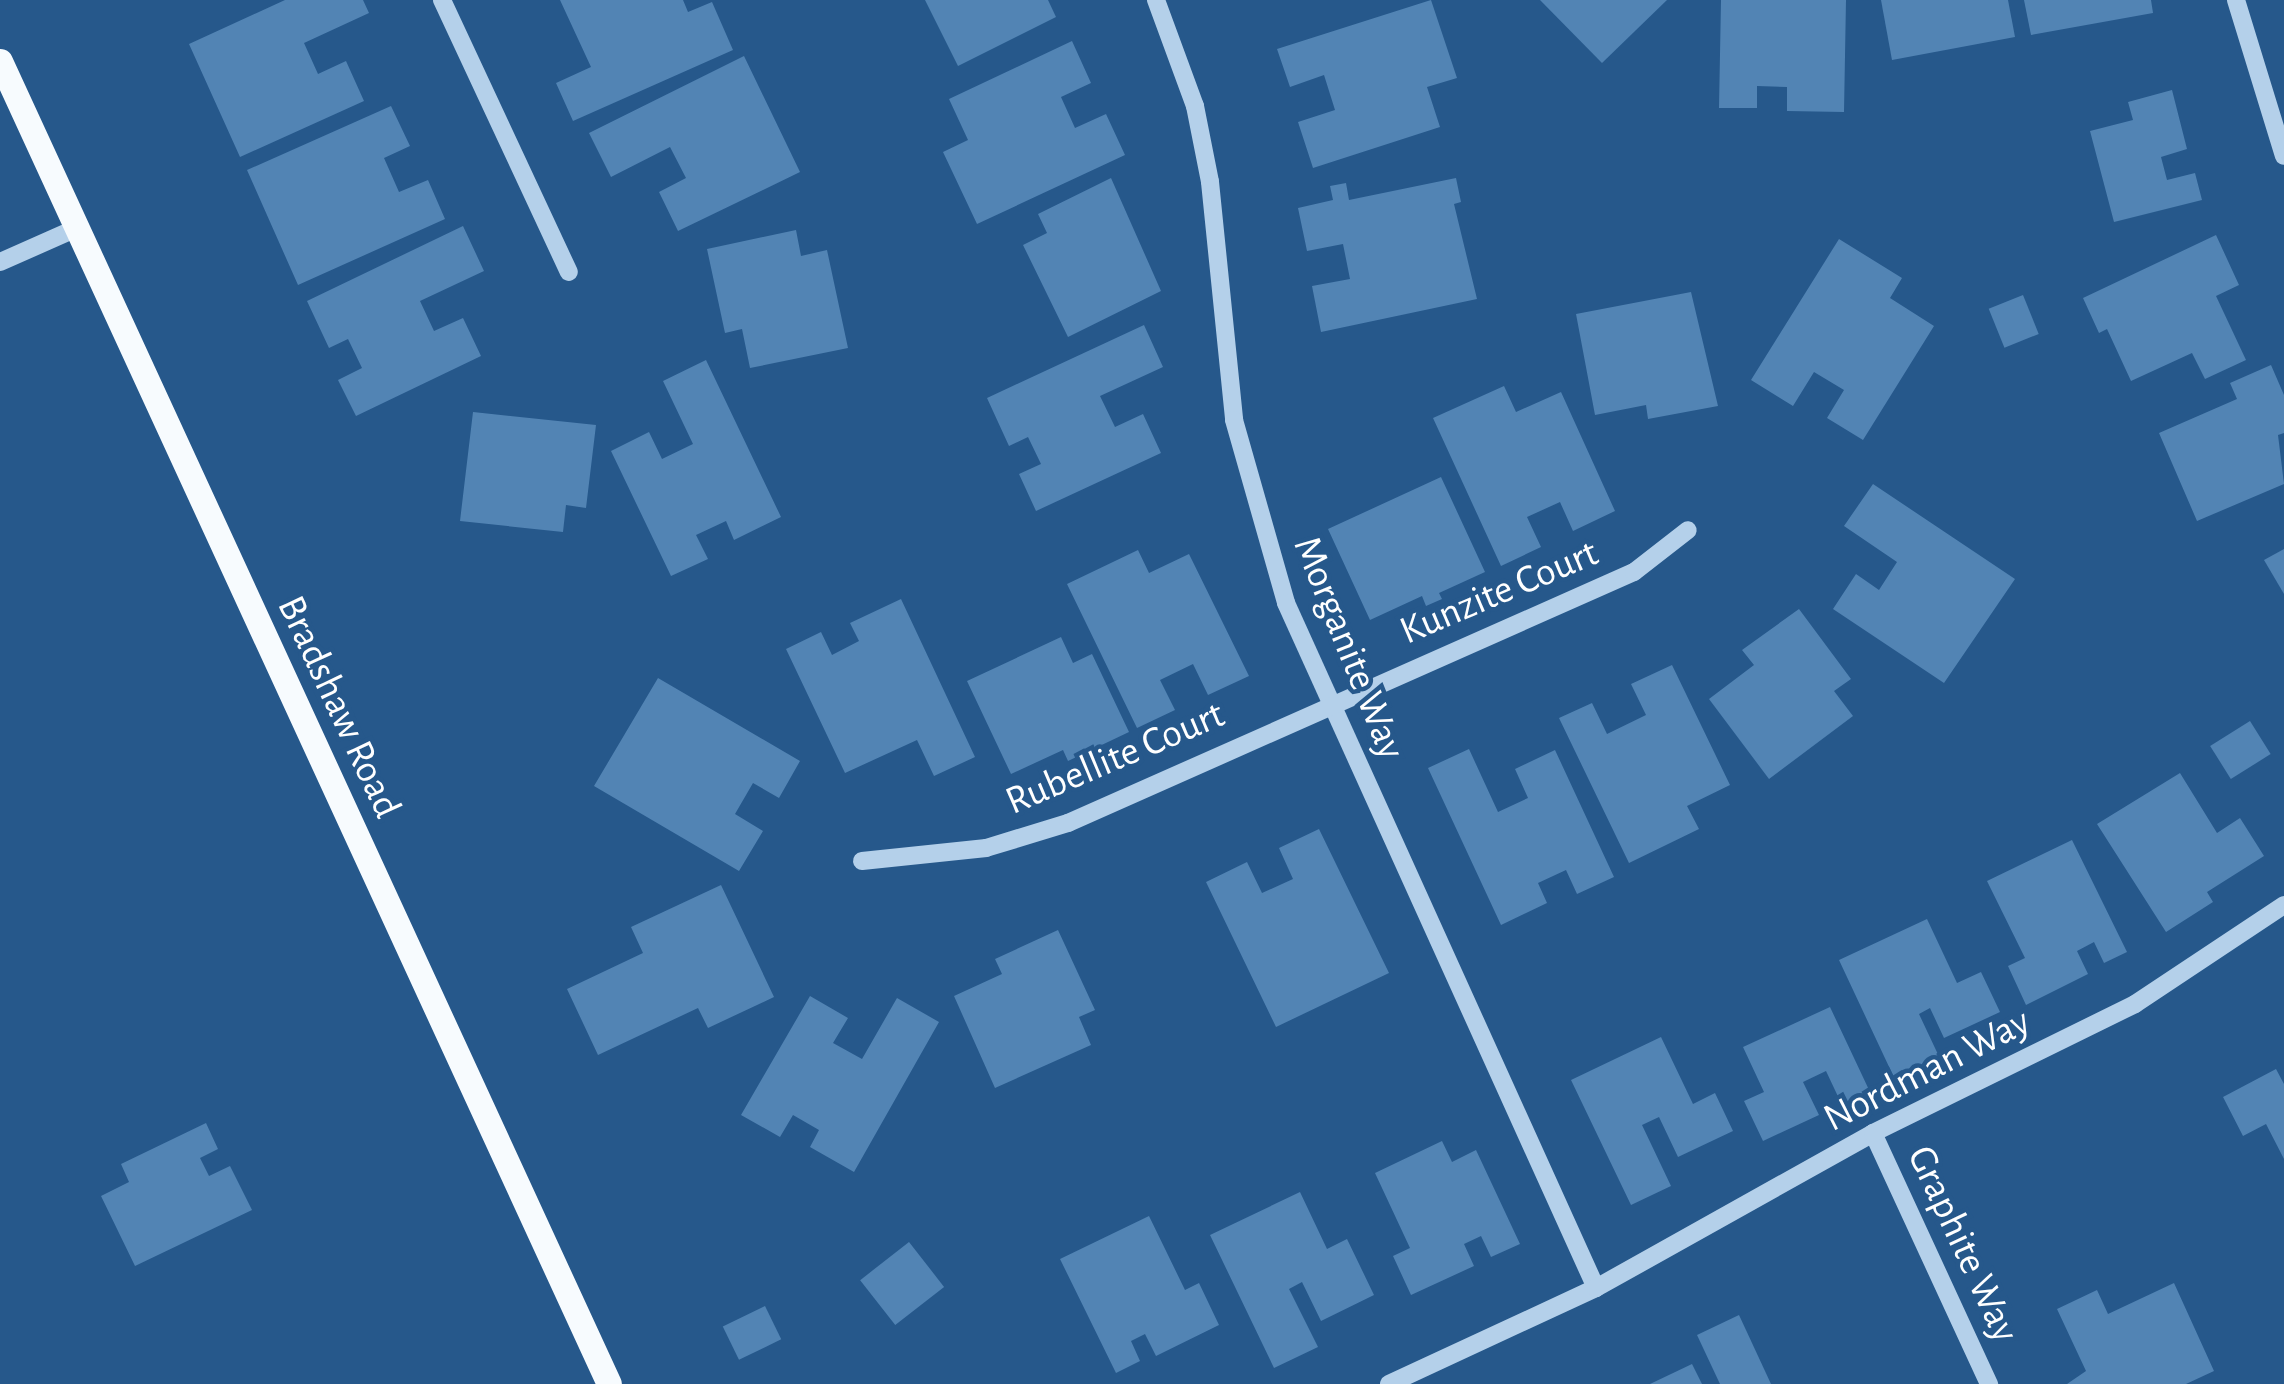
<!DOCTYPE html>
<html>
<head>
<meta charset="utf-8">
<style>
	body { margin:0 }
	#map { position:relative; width:2284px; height:1384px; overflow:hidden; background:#26588b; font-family:"Alegreya Sans",sans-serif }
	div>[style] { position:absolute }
	.building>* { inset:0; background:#5284b4; transform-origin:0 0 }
	.minor>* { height:18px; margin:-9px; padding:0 9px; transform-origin:9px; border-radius:9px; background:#b4d0ea }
	.major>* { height:25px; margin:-12.5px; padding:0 12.5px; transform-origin:12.5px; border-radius:12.5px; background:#f7fbfe }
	span { translate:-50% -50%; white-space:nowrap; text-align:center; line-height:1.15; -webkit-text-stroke:9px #26588b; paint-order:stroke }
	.street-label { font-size:40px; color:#fff }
</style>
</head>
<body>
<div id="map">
	<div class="building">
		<div style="clip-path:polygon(285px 0,363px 0,369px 13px,304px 43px,318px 74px,346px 61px,364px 101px,240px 157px,189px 44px)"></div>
		<div style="clip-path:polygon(560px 0,683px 0,688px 12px,712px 2px,733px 50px,573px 121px,556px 83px,591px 67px)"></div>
		<div style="clip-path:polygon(925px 0,1048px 0,1056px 17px,958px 66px)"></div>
		<div style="clip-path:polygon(1431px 0,1457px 78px,1427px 87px,1440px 127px,1313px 168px,1298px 122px,1335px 110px,1324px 75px,1290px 87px,1277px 49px)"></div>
		<div style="clip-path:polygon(1540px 0,1667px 0,1602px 63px)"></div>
		<div style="clip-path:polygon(1721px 0,1846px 0,1844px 112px,1787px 111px,1787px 87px,1757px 86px,1757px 108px,1719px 108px)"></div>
		<div style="clip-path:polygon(1881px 0,2008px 0,2015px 37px,1892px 60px)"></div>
		<div style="clip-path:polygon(2024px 0,2151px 0,2153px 13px,2031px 35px)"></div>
		<div style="clip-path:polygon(1072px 41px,1091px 83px,1061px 97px,1075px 128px,1106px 114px,1125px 155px,977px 224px,943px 152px,968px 140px,949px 99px)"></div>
		<div style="clip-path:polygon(744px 56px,800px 172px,678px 231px,659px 192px,686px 178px,670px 147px,611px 177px,589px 133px)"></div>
		<div style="clip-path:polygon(2172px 90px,2187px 149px,2161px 157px,2167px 180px,2195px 173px,2202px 200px,2114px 222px,2090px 131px,2133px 120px,2128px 102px)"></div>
		<div style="clip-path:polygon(391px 106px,410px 146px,384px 158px,399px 192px,428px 180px,445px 219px,298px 285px,247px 170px)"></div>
		<div style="clip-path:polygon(1111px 178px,1161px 291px,1068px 337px,1023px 245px,1047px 233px,1038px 214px)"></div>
		<div style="clip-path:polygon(1456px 178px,1461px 202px,1454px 204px,1477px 299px,1321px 332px,1312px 286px,1350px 279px,1343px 244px,1307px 251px,1298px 208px,1333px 200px,1330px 186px,1346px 183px,1349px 200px)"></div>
		<div style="clip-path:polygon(463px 226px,484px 271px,420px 301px,434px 331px,463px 318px,481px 356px,356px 416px,338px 380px,362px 368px,348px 339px,329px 348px,307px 301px)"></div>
		<div style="clip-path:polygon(796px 230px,801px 256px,827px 250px,848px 348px,750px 368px,742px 329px,725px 333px,707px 249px)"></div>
		<div style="clip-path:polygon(2216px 235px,2239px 285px,2216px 296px,2246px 360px,2205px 379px,2192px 353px,2131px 381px,2107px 329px,2099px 333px,2083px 298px)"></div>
		<div style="clip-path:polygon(1839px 239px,1902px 278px,1890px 298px,1934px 326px,1863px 440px,1827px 418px,1844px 390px,1814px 372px,1793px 406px,1751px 380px)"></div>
		<div style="clip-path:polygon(1691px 292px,1718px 406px,1648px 419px,1646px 405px,1595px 415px,1576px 314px)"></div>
		<div style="left:2023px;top:295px;width:42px;height:37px;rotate:68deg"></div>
		<div style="clip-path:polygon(1144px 325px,1163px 367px,1100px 396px,1115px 427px,1143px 414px,1161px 453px,1036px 511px,1019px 474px,1041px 464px,1028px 437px,1009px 446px,987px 398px)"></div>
		<div style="clip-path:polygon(706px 360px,781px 517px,734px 540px,726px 521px,696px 535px,708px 559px,671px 576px,611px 451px,649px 432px,662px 459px,693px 444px,663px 381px)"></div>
		<div style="clip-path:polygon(2271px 365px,2284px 395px,2284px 433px,2278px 435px,2284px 484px,2197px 521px,2159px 433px,2237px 399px,2230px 383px)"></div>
		<div style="clip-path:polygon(1504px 386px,1516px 412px,1561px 392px,1615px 511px,1573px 531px,1560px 502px,1527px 517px,1541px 547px,1501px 566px,1433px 418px)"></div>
		<div style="clip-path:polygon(473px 412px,596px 425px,586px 508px,566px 505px,563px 532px,460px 521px)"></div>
		<div style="clip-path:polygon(1441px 477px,1485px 572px,1439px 593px,1442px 599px,1426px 606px,1422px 596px,1370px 620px,1328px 529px)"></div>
		<div style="clip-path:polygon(1873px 484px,2015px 579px,1944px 683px,1833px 609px,1856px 574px,1879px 590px,1897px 562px,1844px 526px)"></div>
		<div style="clip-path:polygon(2284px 549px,2284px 594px,2264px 560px)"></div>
		<div style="clip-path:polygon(1138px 550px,1149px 573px,1189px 554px,1249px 676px,1208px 695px,1193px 664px,1160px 680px,1175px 710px,1137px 728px,1067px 584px)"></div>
		<div style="clip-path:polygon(901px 599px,975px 757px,934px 776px,917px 740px,845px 773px,786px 649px,821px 632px,832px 655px,859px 641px,850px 623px)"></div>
		<div style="clip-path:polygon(1799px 609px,1851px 679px,1834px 691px,1853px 716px,1769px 779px,1709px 699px,1754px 665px,1742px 650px)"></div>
		<div style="clip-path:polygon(1061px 637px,1073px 663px,1092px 654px,1129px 732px,1068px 761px,1063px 750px,1011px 774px,967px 681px)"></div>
		<div style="clip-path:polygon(1672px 665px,1730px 785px,1687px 806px,1699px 829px,1629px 863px,1559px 718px,1592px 703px,1607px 734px,1646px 715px,1631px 684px)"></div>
		<div style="clip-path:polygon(658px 678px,800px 761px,779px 798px,753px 783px,735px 814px,763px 831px,739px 871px,594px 786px)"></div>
		<div style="left:2250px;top:721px;width:39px;height:47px;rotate:58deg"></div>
		<div style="clip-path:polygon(1469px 749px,1498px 812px,1528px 798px,1515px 769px,1555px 750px,1614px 877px,1577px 894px,1566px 870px,1538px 883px,1547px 903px,1501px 925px,1428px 768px)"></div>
		<div style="clip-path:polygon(2180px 773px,2217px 833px,2240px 818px,2264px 856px,2207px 892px,2213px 902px,2166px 932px,2097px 824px)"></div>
		<div style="clip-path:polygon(1319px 829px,1389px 973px,1276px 1027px,1206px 882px,1247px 862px,1262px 893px,1293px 879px,1279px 848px)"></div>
		<div style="clip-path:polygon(2072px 840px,2127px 952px,2104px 963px,2094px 942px,2077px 951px,2088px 974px,2026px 1005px,2008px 966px,2025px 958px,1987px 881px)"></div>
		<div style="clip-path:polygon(721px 885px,774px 997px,708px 1028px,698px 1008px,598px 1055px,567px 989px,643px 953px,631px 927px)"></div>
		<div style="clip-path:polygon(1927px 919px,1957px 983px,1981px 972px,2000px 1012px,1944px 1038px,1930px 1008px,1919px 1014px,1943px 1065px,1898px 1086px,1839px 960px)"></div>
		<div style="clip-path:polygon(1058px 930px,1095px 1010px,1079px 1017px,1091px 1045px,995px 1088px,954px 996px,1002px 974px,995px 959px)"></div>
		<div style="clip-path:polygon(810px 996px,848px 1018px,833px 1043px,862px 1059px,897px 998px,939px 1022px,854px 1172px,810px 1147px,819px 1130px,793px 1115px,780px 1137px,741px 1115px)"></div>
		<div style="clip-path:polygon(1830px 1007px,1870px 1092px,1842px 1105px,1826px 1071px,1803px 1082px,1819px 1115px,1763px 1141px,1744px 1101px,1764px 1092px,1743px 1047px)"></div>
		<div style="clip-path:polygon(1661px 1037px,1693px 1104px,1715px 1093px,1733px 1131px,1678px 1157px,1659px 1117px,1642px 1125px,1671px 1186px,1631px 1205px,1571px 1080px)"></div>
		<div style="clip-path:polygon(2276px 1069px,2284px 1084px,2284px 1159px,2266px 1124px,2243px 1136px,2223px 1097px)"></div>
		<div style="clip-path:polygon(206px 1123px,218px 1149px,200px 1158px,209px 1176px,230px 1166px,252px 1210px,135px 1266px,101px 1196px,129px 1182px,121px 1164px)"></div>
		<div style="clip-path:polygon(1442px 1141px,1452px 1162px,1476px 1150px,1520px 1244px,1491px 1257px,1481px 1236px,1464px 1244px,1474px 1266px,1411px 1295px,1393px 1256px,1410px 1248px,1375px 1173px)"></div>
		<div style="clip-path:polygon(1300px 1192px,1327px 1249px,1347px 1239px,1374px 1295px,1321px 1321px,1302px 1282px,1289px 1289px,1318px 1347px,1274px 1368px,1210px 1235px)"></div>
		<div style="clip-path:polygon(1149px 1216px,1185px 1290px,1199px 1283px,1219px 1325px,1156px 1356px,1145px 1334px,1131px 1341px,1140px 1361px,1116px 1373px,1060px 1259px)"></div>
		<div style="left:909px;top:1242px;width:57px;height:62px;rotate:52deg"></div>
		<div style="clip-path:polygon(2174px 1283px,2214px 1371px,2186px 1384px,2067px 1384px,2086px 1371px,2057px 1309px,2097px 1290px,2108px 1314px)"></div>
		<div style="left:765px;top:1306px;width:37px;height:47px;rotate:64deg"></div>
		<div style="clip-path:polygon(1739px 1315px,1771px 1384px,1720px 1384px,1697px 1335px)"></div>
		<div style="clip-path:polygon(1692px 1364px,1702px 1384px,1650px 1384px)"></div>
	</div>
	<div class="minor">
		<div style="left:442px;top:0;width:300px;rotate:65deg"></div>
		<div style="left:1156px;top:0;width:113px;rotate:69.8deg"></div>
		<div style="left:1195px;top:106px;width:77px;rotate:78.8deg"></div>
		<div style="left:1210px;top:182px;width:239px;rotate:84.2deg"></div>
		<div style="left:1234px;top:420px;width:190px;rotate:74.1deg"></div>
		<div style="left:1286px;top:603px;width:752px;rotate:65.65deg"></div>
		<div style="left:2236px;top:0;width:163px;rotate:72.9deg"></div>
		<div style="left:0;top:262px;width:84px;rotate:-23.8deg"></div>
		<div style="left:862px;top:861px;width:125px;rotate:-6deg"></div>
		<div style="left:986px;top:848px;width:86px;rotate:-17deg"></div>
		<div style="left:1068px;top:823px;width:619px;rotate:-23.92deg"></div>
		<div style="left:1634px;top:572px;width:68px;rotate:-37.9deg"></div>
		<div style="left:1873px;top:1133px;width:277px;rotate:65.2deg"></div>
		<div style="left:1389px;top:1384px;width:228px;rotate:-24.9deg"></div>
		<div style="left:1596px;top:1288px;width:317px;rotate:-29.2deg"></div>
		<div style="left:1873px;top:1133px;width:292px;rotate:-26.2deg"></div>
		<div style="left:2135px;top:1004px;width:179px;rotate:-33.6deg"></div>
	</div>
	<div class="major">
		<div style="left:0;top:61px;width:1456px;rotate:65.28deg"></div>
	</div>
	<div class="street-label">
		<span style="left:1499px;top:592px;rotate:-23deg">Kunzite Court</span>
		<span style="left:1349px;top:648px;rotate:68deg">Morganite Way</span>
		<span style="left:339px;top:707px;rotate:65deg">Bradshaw Road</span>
		<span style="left:1115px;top:758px;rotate:-23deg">Rubellite Court</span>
		<span style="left:1927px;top:1070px;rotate:-27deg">Nordman Way</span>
		<span style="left:1963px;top:1244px;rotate:65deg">Graphite Way</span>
	</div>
</div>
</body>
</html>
